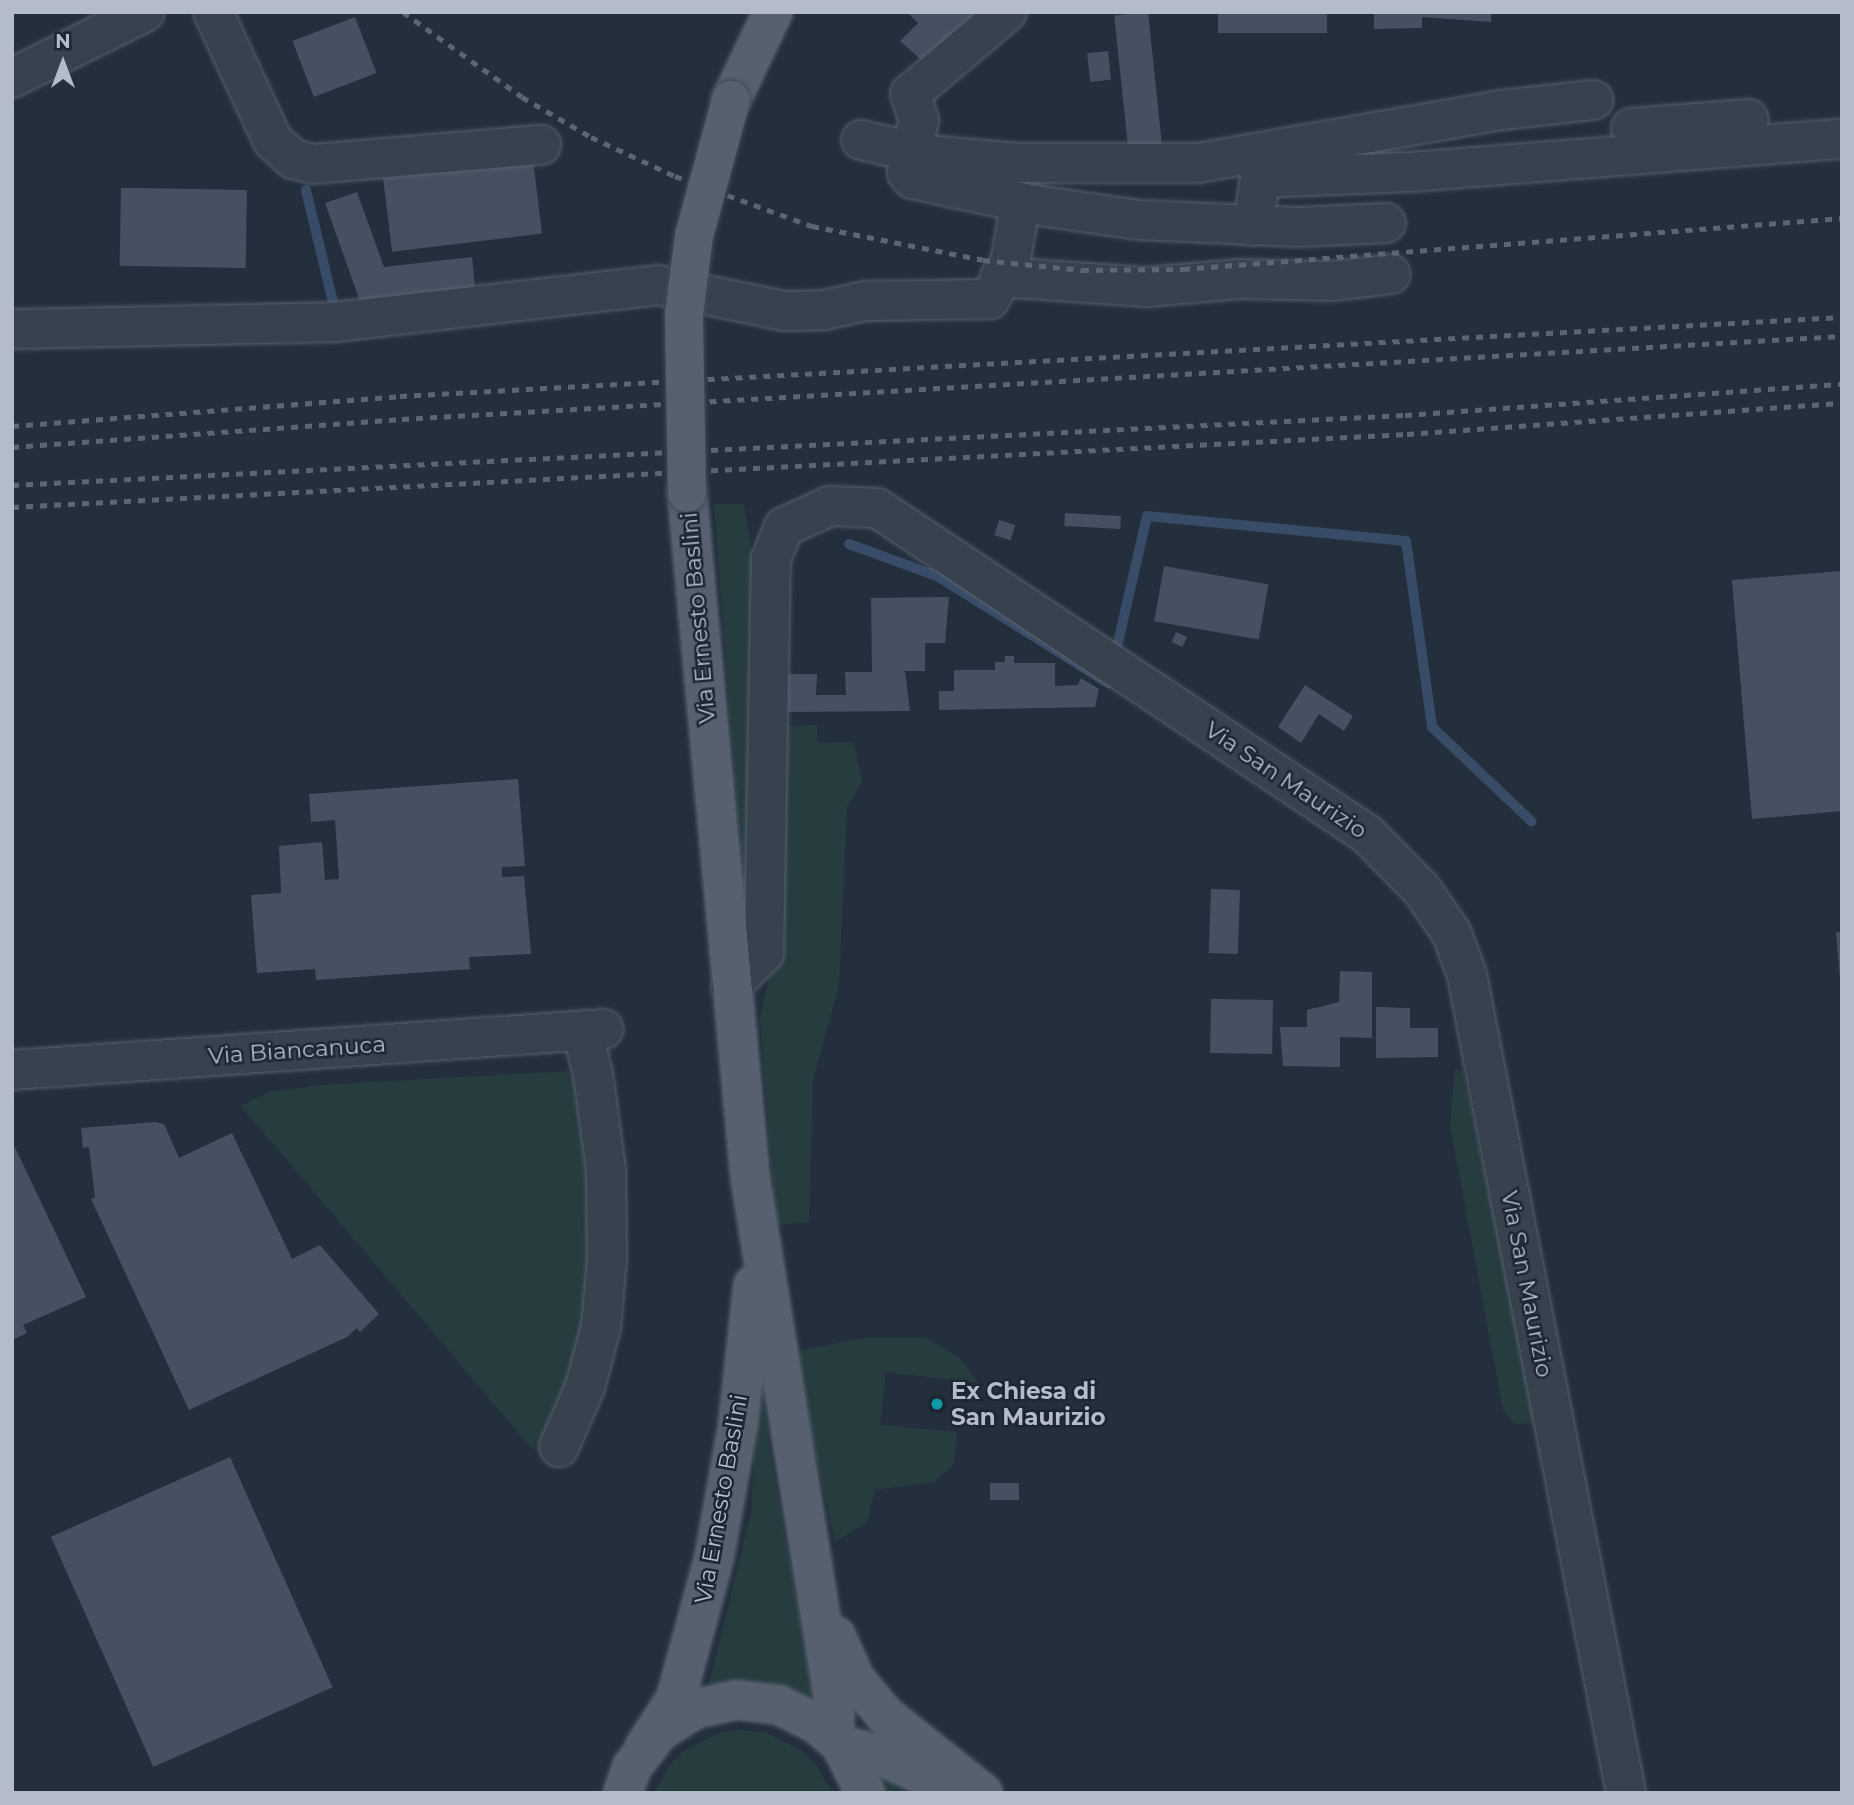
<!DOCTYPE html>
<html>
<head>
<meta charset="utf-8">
<style>
	body { margin:0 }
	#map { position:relative; width:1854px; height:1805px; overflow:hidden; background:#242f3e; font-family:Montserrat,sans-serif }
	div>[style] { position:absolute }
	.green>* { inset:0; background:#263c3f }
	.stream>* { height:10px; margin:-5px; padding:0 5px; transform-origin:5px; border-radius:5px; background:#394c67 }
	.building>* { inset:0; background:#455162; transform-origin:0 0 }
	.roads { filter:drop-shadow(0 0 2px #565f6c) drop-shadow(0 0 2px #565f6c) }
	.minor>* { height:38px; margin:-19px; padding:0 19px; transform-origin:19px; border-radius:19px; background:#38414e }
	.major>* { height:38px; margin:-19px; padding:0 19px; transform-origin:19px; border-radius:19px; background:#56606e }
	.rail>* { height:5px; margin-top:-2.5px; transform-origin:0; background:repeating-linear-gradient(90deg,#5a6575 0 7px,transparent 0 14px) }
	.bridges { filter:drop-shadow(0 0 2px #414a57) drop-shadow(0 0 2px #414a57) }
	.major-bridge>* { height:38px; margin:-19px; padding:0 19px; transform-origin:19px; border-radius:19px; background:#56606e }
	.dots>* { width:19px; height:19px; translate:-50% -50%; box-sizing:border-box; border:4px solid #1d2633; border-radius:50% }
	span { translate:-50% -50%; white-space:nowrap; text-align:center; line-height:1.15; -webkit-text-stroke:5px #1d2633; paint-order:stroke }
	.street-label { font-size:23px; color:#b4bcc9 }
	.poi-label { font-size:23px; color:#b4bcc9; font-weight:700 }
	.left { translate:0 -50%; text-align:left }
	.frame { position:absolute; inset:0; border:14px solid #b4bcc9; pointer-events:none }
	.north { position:absolute; left:28px; top:28px; width:70px; height:70px; -webkit-text-stroke:5px #1d2633; paint-order:stroke; rotate:0deg; font-size:19px; font-weight:700; line-height:28px; text-align:center; color:#b4bcc9 }
	.north::after { content:''; display:block; margin:auto; width:24px; height:32px; background:#b4bcc9; clip-path:polygon(50% 0,100% 100%,50% 72%,0 100%) }
</style>
</head>
<body>
<div id="map">
	<div class="green">
		<div style="clip-path:polygon(714px 504px,744px 504px,779px 727px,817px 725px,818px 743px,854px 742px,862px 782px,847px 807px,839px 985px,813px 1081px,809px 1222px,776px 1225px,760px 1017px,775px 952px,747px 936px)"></div>
		<div style="clip-path:polygon(1455px 1070px,1463px 1070px,1537px 1423px,1514px 1424px,1503px 1410px,1450px 1125px)"></div>
		<div style="clip-path:polygon(568px 1071px,575px 1084px,591px 1178px,593px 1286px,565px 1398px,533px 1450px,241px 1106px,269px 1092px,321px 1085px)"></div>
		<div style="clip-path:polygon(865px 1338px,925px 1338px,959px 1357px,979px 1383px,886px 1372px,880px 1425px,957px 1432px,954px 1464px,934px 1482px,875px 1490px,867px 1522px,835px 1542px,793px 1352px)"></div>
		<div style="clip-path:polygon(759px 1370px,762px 1370px,769px 1446px,814px 1700px,709px 1684px,751px 1513px)"></div>
		<div style="clip-path:polygon(743px 1730px,764px 1732px,802px 1751px,817px 1766px,832px 1793px,654px 1793px,669px 1766px,684px 1751px,722px 1732px)"></div>
		<div style="clip-path:polygon(876px 1766px,936px 1793px,882px 1793px)"></div>
	</div>
	<div class="stream">
		<div style="left:306px;top:190px;width:129px;rotate:76.5deg"></div>
		<div style="left:849px;top:544px;width:94px;rotate:20deg"></div>
		<div style="left:937px;top:576px;width:202px;rotate:32deg"></div>
		<div style="left:1117px;top:647px;width:134px;rotate:-77.1deg"></div>
		<div style="left:1147px;top:516px;width:260px;rotate:5.5deg"></div>
		<div style="left:1406px;top:541px;width:188px;rotate:82deg"></div>
		<div style="left:1432px;top:727px;width:137px;rotate:43.5deg"></div>
	</div>
	<div class="building">
		<div style="clip-path:polygon(907px 12px,981px 12px,927px 65px,900px 41px,918px 23px)"></div>
		<div style="left:1148px;top:12px;width:133px;height:34px;rotate:84deg"></div>
		<div style="left:1218px;top:12px;width:109px;height:21px"></div>
		<div style="clip-path:polygon(1374px 12px,1491px 12px,1491px 22px,1422px 17px,1422px 28px,1374px 29px)"></div>
		<div style="left:355px;top:17px;width:60px;height:67px;rotate:69deg"></div>
		<div style="left:1108px;top:51px;width:29px;height:21px;rotate:84deg"></div>
		<div style="left:533px;top:160px;width:74px;height:151px;rotate:83deg"></div>
		<div style="left:247px;top:190px;width:78px;height:126px;rotate:91deg"></div>
		<div style="clip-path:polygon(357px 192px,384px 267px,472px 257px,475px 287px,360px 301px,325px 203px)"></div>
		<div style="left:1065px;top:513px;width:56px;height:13px;rotate:3deg"></div>
		<div style="left:999px;top:520px;width:17px;height:16px;rotate:17deg"></div>
		<div style="left:1164px;top:566px;width:106px;height:56px;rotate:10deg"></div>
		<div style="clip-path:polygon(1842px 571px,1842px 811px,1752px 819px,1732px 580px)"></div>
		<div style="clip-path:polygon(949px 597px,945px 643px,925px 643px,925px 671px,905px 671px,910px 711px,788px 712px,788px 674px,817px 674px,816px 695px,846px 695px,845px 672px,872px 672px,871px 598px)"></div>
		<div style="left:1176px;top:632px;width:12px;height:11px;rotate:24deg"></div>
		<div style="clip-path:polygon(1005px 656px,1014px 656px,1014px 663px,1055px 663px,1055px 686px,1078px 685px,1081px 678px,1099px 689px,1095px 707px,939px 710px,939px 691px,954px 691px,954px 670px,995px 670px,995px 662px,1005px 662px)"></div>
		<div style="clip-path:polygon(1305px 685px,1353px 716px,1344px 731px,1319px 714px,1301px 743px,1278px 727px)"></div>
		<div style="clip-path:polygon(518px 779px,525px 866px,502px 867px,502px 877px,524px 876px,531px 954px,469px 957px,470px 969px,316px 980px,315px 969px,257px 973px,251px 895px,281px 893px,279px 846px,322px 842px,325px 880px,339px 879px,335px 820px,311px 822px,309px 794px)"></div>
		<div style="left:1211px;top:889px;width:29px;height:64px;rotate:2deg"></div>
		<div style="clip-path:polygon(1836px 932px,1842px 933px,1842px 978px,1840px 979px)"></div>
		<div style="clip-path:polygon(1340px 971px,1372px 972px,1372px 1038px,1340px 1037px,1340px 1067px,1283px 1066px,1280px 1027px,1307px 1027px,1307px 1010px,1339px 1002px)"></div>
		<div style="left:1211px;top:999px;width:62px;height:54px;rotate:1deg"></div>
		<div style="clip-path:polygon(1376px 1007px,1410px 1008px,1410px 1028px,1438px 1028px,1438px 1057px,1376px 1058px)"></div>
		<div style="clip-path:polygon(155px 1122px,164px 1124px,179px 1158px,232px 1133px,292px 1259px,320px 1245px,379px 1314px,360px 1332px,357px 1328px,347px 1337px,189px 1410px,91px 1199px,95px 1198px,89px 1147px,83px 1148px,81px 1128px)"></div>
		<div style="clip-path:polygon(12px 1141px,86px 1297px,23px 1325px,27px 1333px,12px 1340px)"></div>
		<div style="left:230px;top:1457px;width:252px;height:196px;rotate:66deg"></div>
		<div style="left:990px;top:1483px;width:29px;height:17px"></div>
	</div>
	<div class="roads">
		<div class="minor">
			<div style="left:213px;top:12px;width:142px;rotate:65.1deg"></div>
			<div style="left:273px;top:141px;width:27px;rotate:42deg"></div>
			<div style="left:293px;top:159px;width:21px;rotate:14deg"></div>
			<div style="left:313px;top:164px;width:229px;rotate:-4.8deg"></div>
			<div style="left:1007px;top:12px;width:127px;rotate:139.8deg"></div>
			<div style="left:910px;top:94px;width:28px;rotate:71deg"></div>
			<div style="left:919px;top:120px;width:54px;rotate:102.8deg"></div>
			<div style="left:907px;top:173px;width:8px;rotate:50deg"></div>
			<div style="left:912px;top:179px;width:125px;rotate:12deg"></div>
			<div style="left:1034px;top:205px;width:107px;rotate:8.1deg"></div>
			<div style="left:1140px;top:220px;width:159px;rotate:2.5deg"></div>
			<div style="left:1299px;top:227px;width:87px;rotate:-2.6deg"></div>
			<div style="left:12px;top:78px;width:148px;rotate:-26.4deg"></div>
			<div style="left:1631px;top:128px;width:118px;rotate:-4.4deg"></div>
			<div style="left:861px;top:140px;width:68px;rotate:12.8deg"></div>
			<div style="left:927px;top:155px;width:92px;rotate:5deg"></div>
			<div style="left:1019px;top:163px;width:179px"></div>
			<div style="left:1198px;top:163px;width:309px;rotate:-9.9deg"></div>
			<div style="left:1502px;top:110px;width:92px;rotate:-6.3deg"></div>
			<div style="left:1253px;top:226px;width:49px;rotate:-81.7deg"></div>
			<div style="left:1260px;top:178px;width:149px;rotate:-2.3deg"></div>
			<div style="left:1409px;top:172px;width:434px;rotate:-4.4deg"></div>
			<div style="left:1000px;top:277px;width:147px;rotate:3.9deg"></div>
			<div style="left:1147px;top:287px;width:92px;rotate:-5deg"></div>
			<div style="left:1239px;top:279px;width:94px;rotate:1.2deg"></div>
			<div style="left:1333px;top:281px;width:58px;rotate:-6.9deg"></div>
			<div style="left:12px;top:329px;width:323px;rotate:-1.2deg"></div>
			<div style="left:335px;top:322px;width:325px;rotate:-6.5deg"></div>
			<div style="left:658px;top:285px;width:130px;rotate:11.6deg"></div>
			<div style="left:785px;top:311px;width:39px;rotate:-1deg"></div>
			<div style="left:824px;top:310px;width:42px;rotate:-12.4deg"></div>
			<div style="left:865px;top:301px;width:125px;rotate:-0.9deg"></div>
			<div style="left:990px;top:299px;width:41px;rotate:-60.9deg"></div>
			<div style="left:1010px;top:263px;width:62px;rotate:-79.8deg"></div>
			<div style="left:731px;top:986px;width:47px;rotate:-45deg"></div>
			<div style="left:764px;top:953px;width:394px;rotate:-89deg"></div>
			<div style="left:771px;top:559px;width:35px;rotate:-68deg"></div>
			<div style="left:784px;top:527px;width:51px;rotate:-24.5deg"></div>
			<div style="left:830px;top:506px;width:47px;rotate:2.4deg"></div>
			<div style="left:877px;top:508px;width:589px;rotate:33.64deg"></div>
			<div style="left:1367px;top:834px;width:78px;rotate:45.5deg"></div>
			<div style="left:1422px;top:890px;width:53px;rotate:55.7deg"></div>
			<div style="left:1452px;top:934px;width:44px;rotate:69.9deg"></div>
			<div style="left:1467px;top:975px;width:833px;rotate:79deg"></div>
			<div style="left:12px;top:1070px;width:593px;rotate:-3.96deg"></div>
			<div style="left:559px;top:1447px;width:65px;rotate:-66.6deg"></div>
			<div style="left:585px;top:1387px;width:62px;rotate:-75.1deg"></div>
			<div style="left:601px;top:1327px;width:69px;rotate:-85deg"></div>
			<div style="left:607px;top:1258px;width:88px;rotate:-90.7deg"></div>
			<div style="left:606px;top:1170px;width:97px;rotate:-97.7deg"></div>
			<div style="left:593px;top:1074px;width:45px;rotate:-104deg"></div>
		</div>
		<div class="major">
			<div style="left:731px;top:100px;width:98px;rotate:-64.5deg"></div>
			<div style="left:687px;top:493px;width:686px;rotate:84.73deg"></div>
			<div style="left:750px;top:1176px;width:538px;rotate:80.91deg"></div>
			<div style="left:835px;top:1707px;width:30px;rotate:92deg"></div>
			<div style="left:836px;top:1636px;width:47px;rotate:66.2deg"></div>
			<div style="left:855px;top:1679px;width:47px;rotate:50.2deg"></div>
			<div style="left:885px;top:1715px;width:125px;rotate:38.5deg"></div>
			<div style="left:841px;top:1745px;width:40px;rotate:14.4deg"></div>
			<div style="left:880px;top:1755px;width:74px;rotate:24.8deg"></div>
			<div style="left:644px;top:1748px;width:59px;rotate:-57.4deg"></div>
			<div style="left:676px;top:1698px;width:145px;rotate:-74.8deg"></div>
			<div style="left:714px;top:1558px;width:136px;rotate:-79.8deg"></div>
			<div style="left:738px;top:1424px;width:140px;rotate:-83.8deg"></div>
			<div style="left:623px;top:1793px;width:28px;rotate:-71deg"></div>
			<div style="left:632px;top:1767px;width:44px;rotate:-52.4deg"></div>
			<div style="left:659px;top:1732px;width:43px;rotate:-32.6deg"></div>
			<div style="left:695px;top:1709px;width:42px;rotate:-12.4deg"></div>
			<div style="left:736px;top:1700px;width:43px;rotate:6.6deg"></div>
			<div style="left:779px;top:1705px;width:42px;rotate:26.6deg"></div>
			<div style="left:817px;top:1724px;width:32px;rotate:41deg"></div>
			<div style="left:841px;top:1745px;width:54px;rotate:63.4deg"></div>
		</div>
	</div>
	<div class="rail">
		<div style="left:403px;top:12px;width:146px;rotate:35.5deg"></div>
		<div style="left:522px;top:97px;width:80px;rotate:30.1deg"></div>
		<div style="left:591px;top:137px;width:93px;rotate:24.9deg"></div>
		<div style="left:675px;top:176px;width:146px;rotate:20.1deg"></div>
		<div style="left:812px;top:226px;width:174px;rotate:11.2deg"></div>
		<div style="left:983px;top:260px;width:100px;rotate:5.8deg"></div>
		<div style="left:1082px;top:270px;width:101px;rotate:-0.6deg"></div>
		<div style="left:1183px;top:269px;width:661px;rotate:-4.43deg"></div>
		<div style="left:12px;top:426px;width:389px;rotate:-4.4deg"></div>
		<div style="left:400px;top:396px;width:1444px;rotate:-3.14deg"></div>
		<div style="left:12px;top:447px;width:391px;rotate:-4.1deg"></div>
		<div style="left:402px;top:419px;width:1442px;rotate:-3.3deg"></div>
		<div style="left:12px;top:485px;width:1395px;rotate:-2.88deg"></div>
		<div style="left:1405px;top:415px;width:438px;rotate:-4.1deg"></div>
		<div style="left:12px;top:507px;width:1397px;rotate:-3deg"></div>
		<div style="left:1407px;top:434px;width:436px;rotate:-4.1deg"></div>
	</div>
	<div class="bridges">
		<div class="major-bridge">
			<div style="left:687px;top:493px;width:179px;rotate:-91deg"></div>
			<div style="left:684px;top:314px;width:79px;rotate:-82.7deg"></div>
			<div style="left:694px;top:236px;width:141px;rotate:-74.8deg"></div>
		</div>
	</div>
	<div class="dots">
		<div style="left:937px;top:1404px;background:#0f9aa8"></div>
	</div>
	<div class="street-label">
		<span style="left:698px;top:618px;rotate:-95deg">Via Ernesto Baslini</span>
		<span style="left:1286px;top:780px;rotate:34deg">Via San Maurizio</span>
		<span style="left:297px;top:1050px;rotate:-4deg">Via Biancanuca</span>
		<span style="left:1527px;top:1284px;rotate:79deg">Via San Maurizio</span>
		<span style="left:721px;top:1499px;rotate:-80deg">Via Ernesto Baslini</span>
	</div>
	<div class="poi-label">
		<span class="left" style="left:951px;top:1404px">Ex Chiesa di<br>San Maurizio</span>
	</div>
	<div class="frame"></div>
	<div class="north">N</div>
</div>
</body>
</html>
